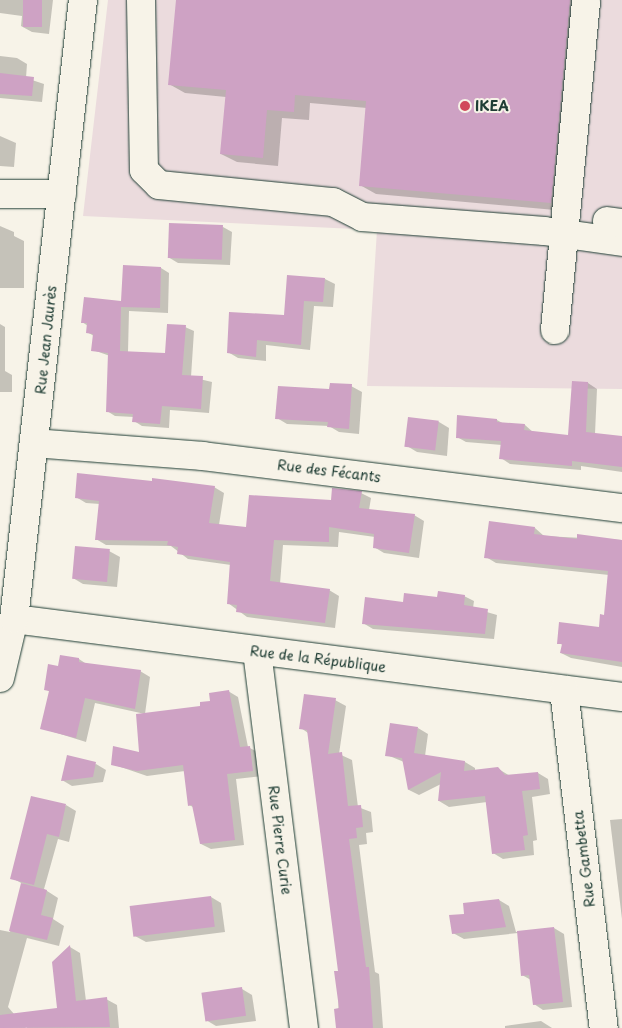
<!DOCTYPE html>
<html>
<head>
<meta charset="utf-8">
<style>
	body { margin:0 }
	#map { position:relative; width:622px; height:1028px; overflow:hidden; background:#f7f3e8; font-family:"Playpen Sans",sans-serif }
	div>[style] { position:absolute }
	.built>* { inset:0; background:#ebdbdd }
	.shadow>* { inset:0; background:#0003 }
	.building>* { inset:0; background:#cea2c4; transform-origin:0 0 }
	.roads { filter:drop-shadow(0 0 1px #1f3d34) drop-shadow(0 0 1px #1f3d34) }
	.minor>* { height:28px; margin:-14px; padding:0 14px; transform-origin:14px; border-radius:14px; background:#f7f3e8 }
	.major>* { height:28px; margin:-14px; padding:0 14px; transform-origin:14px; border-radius:14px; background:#f7f3e8 }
	.dots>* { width:14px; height:14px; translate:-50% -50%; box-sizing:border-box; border:2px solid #f7f3e8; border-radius:50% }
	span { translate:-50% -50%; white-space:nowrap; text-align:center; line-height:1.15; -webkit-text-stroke:4px #f7f3e8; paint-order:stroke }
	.poi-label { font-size:14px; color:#1f3d34; font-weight:700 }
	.left { translate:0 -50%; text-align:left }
	.street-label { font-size:14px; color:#1f3d34 }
</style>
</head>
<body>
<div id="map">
	<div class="built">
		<div style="clip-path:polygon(108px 0,622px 0,622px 389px,367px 386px,377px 230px,83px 216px)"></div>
	</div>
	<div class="shadow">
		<div style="clip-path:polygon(0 0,53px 0,49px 34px,32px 32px,21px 26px,22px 16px,0 13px)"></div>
		<div style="clip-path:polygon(177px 0,587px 0,566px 211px,376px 194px,360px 185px,367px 108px,310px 103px,309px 120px,282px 118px,278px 166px,237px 162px,221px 154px,226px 97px,185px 93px,169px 84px)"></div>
		<div style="clip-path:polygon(0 56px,17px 58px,27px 64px,26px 78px,44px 84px,42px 102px,0 98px)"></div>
		<div style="clip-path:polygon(0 136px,16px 143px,14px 167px,0 166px)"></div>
		<div style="clip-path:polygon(0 226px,14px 232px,14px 236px,24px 241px,24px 288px,0 288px)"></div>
		<div style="clip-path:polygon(223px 227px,232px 232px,230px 265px,178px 263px,168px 257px)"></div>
		<div style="clip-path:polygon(161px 268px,169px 273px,168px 313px,129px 311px,128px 352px,167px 354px,185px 327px,194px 331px,191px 377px,212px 382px,209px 413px,170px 410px,169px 428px,142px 426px,134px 421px,134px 417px,115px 416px,107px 411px,110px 356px,93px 350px,94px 336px,87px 332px,88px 326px,82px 322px,122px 302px)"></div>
		<div style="clip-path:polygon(325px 279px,335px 284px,333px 307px,314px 306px,310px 350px,266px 345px,266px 361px,238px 358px,228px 352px,285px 317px)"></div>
		<div style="clip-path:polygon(0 324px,5px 327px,5px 371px,12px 375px,12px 392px,0 392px)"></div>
		<div style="clip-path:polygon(574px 382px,588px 383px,597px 389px,595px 434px,622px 438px,622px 472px,581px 466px,581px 470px,510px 464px,501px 458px,502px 445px,466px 442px,457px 437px,497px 420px,504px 424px,525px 425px,534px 433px,569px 437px)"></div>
		<div style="clip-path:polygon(351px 386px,362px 392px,359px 434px,339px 432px,329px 426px,287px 424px,277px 418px,331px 390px)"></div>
		<div style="clip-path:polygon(409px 418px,439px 422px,449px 428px,447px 456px,417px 452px,407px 446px)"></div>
		<div style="clip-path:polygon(214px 487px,224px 493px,219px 525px,247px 528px,361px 493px,371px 498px,369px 510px,414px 515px,424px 521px,419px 558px,384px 553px,374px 547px,375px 537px,339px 532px,338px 547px,283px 545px,280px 584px,329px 590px,339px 596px,335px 628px,247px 617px,228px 603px,231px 565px,188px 559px,171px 546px,106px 545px,96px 539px,100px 504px,86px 503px,76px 497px)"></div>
		<div style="clip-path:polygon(535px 528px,544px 536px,622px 540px,622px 667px,571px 658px,561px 653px,563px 645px,558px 643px,600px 629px,605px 616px,609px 575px,496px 563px,486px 557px)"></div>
		<div style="clip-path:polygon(109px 551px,120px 557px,117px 587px,83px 584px,73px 578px)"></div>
		<div style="clip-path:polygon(464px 596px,474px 601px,473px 608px,497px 615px,494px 639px,373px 629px,363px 623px,404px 603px)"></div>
		<div style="clip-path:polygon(79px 659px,88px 665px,140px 671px,150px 677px,145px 714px,95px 703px,86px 742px,41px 728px,50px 692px,46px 689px,59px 667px)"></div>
		<div style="clip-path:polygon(228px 691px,238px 697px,248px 747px,259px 753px,262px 776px,236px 779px,244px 845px,211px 849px,201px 844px,193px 807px,189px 805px,185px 771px,147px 776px,112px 764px,141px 753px,201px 707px)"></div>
		<div style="clip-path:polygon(335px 700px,346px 706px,339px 754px,352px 760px,358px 807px,371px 812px,373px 832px,366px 833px,367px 844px,359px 845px,375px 972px,379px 974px,383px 1028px,338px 1028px,339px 972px,308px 733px,301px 728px)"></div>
		<div style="clip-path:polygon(418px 728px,428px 734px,425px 756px,465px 762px,475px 768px,475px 771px,497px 768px,510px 776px,538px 773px,548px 779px,550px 794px,532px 797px,537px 840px,533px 841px,534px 855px,503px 859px,493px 853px,487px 802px,449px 807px,439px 801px,441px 784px,419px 795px,409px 790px,404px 762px,387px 755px)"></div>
		<div style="clip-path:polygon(96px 764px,106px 770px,103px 782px,72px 786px,62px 780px)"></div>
		<div style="clip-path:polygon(66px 805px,76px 811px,69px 842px,58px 839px,44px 889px,58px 898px,53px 919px,64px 926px,59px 946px,27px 938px,8px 1007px,26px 1028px,0 1028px,0 930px,10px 932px,23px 884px,12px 878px)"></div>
		<div style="clip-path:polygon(622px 819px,622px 919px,610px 820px)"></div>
		<div style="clip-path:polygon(211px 897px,221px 903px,225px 932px,146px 942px,135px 936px)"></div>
		<div style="clip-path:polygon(499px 900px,509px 906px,516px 932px,554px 928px,564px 934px,572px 1007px,543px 1010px,534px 1004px,531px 980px,522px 975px,518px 933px,464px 939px,453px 933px,466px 915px)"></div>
		<div style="clip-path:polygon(70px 947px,80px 953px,86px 1001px,106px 999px,117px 1005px,119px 1028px,27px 1028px,25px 1013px,59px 1009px,53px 962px)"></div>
		<div style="clip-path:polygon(242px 989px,252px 995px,256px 1021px,216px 1026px,206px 1020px)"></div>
		<div style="clip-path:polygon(541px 1021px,552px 1028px,505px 1028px,505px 1026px)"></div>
	</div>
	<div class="building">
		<div style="left:23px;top:0;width:19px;height:27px"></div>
		<div style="clip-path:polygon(176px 0,570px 0,551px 203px,359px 186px,366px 101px,295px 95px,294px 112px,267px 110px,263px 158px,220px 154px,226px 90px,168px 85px)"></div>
		<div style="clip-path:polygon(0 73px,34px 77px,32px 96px,0 94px)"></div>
		<div style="left:169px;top:223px;width:54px;height:35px;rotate:2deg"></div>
		<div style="clip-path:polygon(123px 265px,161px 267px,160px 308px,121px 307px,120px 351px,165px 353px,167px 324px,186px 325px,182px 375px,203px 376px,201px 409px,162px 406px,160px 424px,132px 422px,133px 414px,106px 412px,108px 353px,91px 351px,93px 334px,86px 333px,87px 323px,81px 323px,84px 297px,121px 301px)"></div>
		<div style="clip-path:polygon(287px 275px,325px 278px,323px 302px,304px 301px,301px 345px,257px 340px,256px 357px,227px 353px,229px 312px,284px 315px)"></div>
		<div style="clip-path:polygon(572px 381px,588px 382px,586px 432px,622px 436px,622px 467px,572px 461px,572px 466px,499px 459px,501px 441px,456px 438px,457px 415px,497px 419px,497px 422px,525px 424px,524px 430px,568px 435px)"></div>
		<div style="clip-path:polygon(330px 383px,352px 384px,349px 429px,327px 427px,328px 422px,275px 419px,278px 386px,329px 389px)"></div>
		<div style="left:408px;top:417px;width:31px;height:30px;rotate:7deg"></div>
		<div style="clip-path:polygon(77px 473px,152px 481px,152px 478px,215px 486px,209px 523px,246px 527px,249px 495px,331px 500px,332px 488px,362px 491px,359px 508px,415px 514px,409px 553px,373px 548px,374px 534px,329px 527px,329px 542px,274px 540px,270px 581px,330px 589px,325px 623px,236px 612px,237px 605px,227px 604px,230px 562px,177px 554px,178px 547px,167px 545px,168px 541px,95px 540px,99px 501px,75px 498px)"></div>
		<div style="clip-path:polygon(489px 521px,535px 527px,534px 534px,577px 539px,577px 534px,622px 540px,622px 662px,560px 653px,562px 644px,557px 644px,559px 622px,599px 627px,600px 614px,604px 615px,608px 571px,484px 558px)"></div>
		<div style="left:75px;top:546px;width:35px;height:33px;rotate:5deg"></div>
		<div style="clip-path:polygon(438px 591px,465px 595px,464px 605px,488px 609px,485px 634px,362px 624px,365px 597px,403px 602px,404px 593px,437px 597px)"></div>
		<div style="clip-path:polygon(60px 655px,79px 658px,79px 662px,141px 670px,135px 709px,85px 698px,76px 738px,40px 729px,49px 691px,44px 690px,48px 664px,58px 666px)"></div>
		<div style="clip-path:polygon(229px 690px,240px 747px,250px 746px,253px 771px,227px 774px,235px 840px,200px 844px,192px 805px,188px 806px,183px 765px,137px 771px,111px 765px,113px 746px,139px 752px,136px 714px,200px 706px,200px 702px,210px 701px,209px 693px)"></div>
		<div style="clip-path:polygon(304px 694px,336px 698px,328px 754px,342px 752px,348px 806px,361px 805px,363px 827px,356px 828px,357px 838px,349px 839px,366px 967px,369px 967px,373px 1028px,336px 1028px,334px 1009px,339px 1008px,334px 971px,338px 971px,307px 730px,299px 729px)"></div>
		<div style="clip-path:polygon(390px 723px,418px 727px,414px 753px,465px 761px,464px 771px,498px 767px,505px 775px,538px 772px,540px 789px,522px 791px,528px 835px,523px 836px,525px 850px,492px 854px,485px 796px,438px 801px,441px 772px,408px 790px,402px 758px,385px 756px)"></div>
		<div style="clip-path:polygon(67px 755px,96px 762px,93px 777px,61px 781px)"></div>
		<div style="clip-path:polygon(31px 796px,66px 804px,59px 837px,47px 834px,34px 885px,10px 879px)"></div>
		<div style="clip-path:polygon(21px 883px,47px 890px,41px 915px,53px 918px,47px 940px,9px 931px)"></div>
		<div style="left:211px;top:896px;width:31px;height:82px;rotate:83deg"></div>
		<div style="clip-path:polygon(499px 899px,506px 927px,452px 934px,449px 915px,464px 914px,463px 903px)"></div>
		<div style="clip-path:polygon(554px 927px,563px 1002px,533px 1005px,529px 975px,521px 976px,517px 931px)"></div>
		<div style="clip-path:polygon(70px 945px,76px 1001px,107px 997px,110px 1027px,0 1028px,0 1015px,57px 1008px,52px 962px)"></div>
		<div style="left:242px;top:987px;width:29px;height:41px;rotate:82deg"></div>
	</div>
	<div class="roads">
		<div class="minor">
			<div style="left:141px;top:0;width:170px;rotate:89deg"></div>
			<div style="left:144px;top:170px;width:21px;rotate:45deg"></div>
			<div style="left:159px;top:185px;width:175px;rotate:5.6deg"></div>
			<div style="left:333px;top:202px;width:33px;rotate:27deg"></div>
			<div style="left:362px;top:217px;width:183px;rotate:4.4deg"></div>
			<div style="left:544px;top:231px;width:79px;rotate:8deg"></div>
			<div style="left:0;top:194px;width:62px"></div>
			<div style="left:607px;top:221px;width:15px;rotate:8deg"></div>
			<div style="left:555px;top:330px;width:331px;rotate:-84.6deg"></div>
			<div style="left:34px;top:443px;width:169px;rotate:4.4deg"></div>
			<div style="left:203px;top:456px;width:422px;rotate:7.1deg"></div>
			<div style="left:14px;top:619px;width:613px;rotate:7.31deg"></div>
			<div style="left:257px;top:651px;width:380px;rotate:82.9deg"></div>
			<div style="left:564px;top:690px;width:340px;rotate:83.3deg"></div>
		</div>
		<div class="major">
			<div style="left:0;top:678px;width:61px;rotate:-76.7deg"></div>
			<div style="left:14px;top:619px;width:623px;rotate:-83.64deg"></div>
		</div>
	</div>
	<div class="dots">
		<div style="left:465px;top:106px;background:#d1495b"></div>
	</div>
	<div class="poi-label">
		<span class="left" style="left:475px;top:106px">IKEA</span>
	</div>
	<div class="street-label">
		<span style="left:46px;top:340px;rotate:-84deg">Rue Jean Jaurès</span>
		<span style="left:329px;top:471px;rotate:7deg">Rue des Fécants</span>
		<span style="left:318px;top:659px;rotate:7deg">Rue de la République</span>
		<span style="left:280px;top:840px;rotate:83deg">Rue Pierre Curie</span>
		<span style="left:584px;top:859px;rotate:-97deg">Rue Gambetta</span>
	</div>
</div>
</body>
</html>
